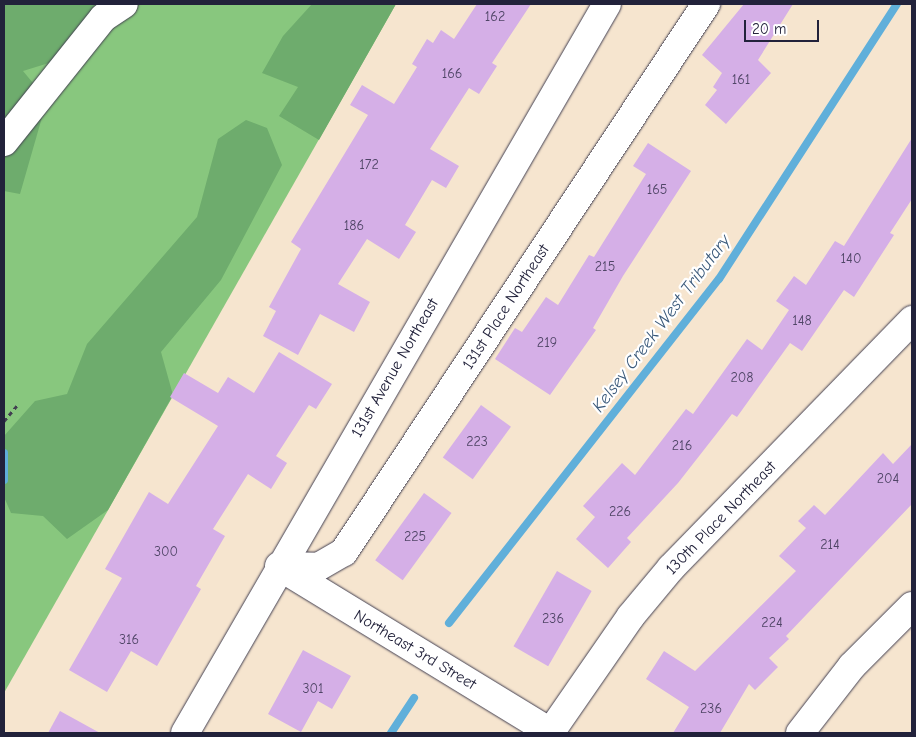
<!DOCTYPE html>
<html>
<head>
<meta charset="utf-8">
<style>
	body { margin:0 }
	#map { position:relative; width:916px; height:737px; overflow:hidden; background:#f6e5cf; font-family:"Comic Neue",sans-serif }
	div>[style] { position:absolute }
	.green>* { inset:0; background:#88c77e }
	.forest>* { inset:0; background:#6eac6d }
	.stream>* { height:8px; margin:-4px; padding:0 4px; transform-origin:4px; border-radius:4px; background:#60afda }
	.building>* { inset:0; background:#d5afe7; transform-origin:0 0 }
	.path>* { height:3px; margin-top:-1.5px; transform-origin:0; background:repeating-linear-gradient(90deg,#423f51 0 4px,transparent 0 8px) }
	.roads { filter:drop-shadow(0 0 1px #423f51) drop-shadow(0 0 1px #423f51) }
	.minor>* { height:28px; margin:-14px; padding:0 14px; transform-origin:14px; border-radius:14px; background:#fff }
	span { translate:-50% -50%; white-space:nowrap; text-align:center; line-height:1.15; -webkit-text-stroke:4.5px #fff; paint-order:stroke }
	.number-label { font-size:14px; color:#4f4566 }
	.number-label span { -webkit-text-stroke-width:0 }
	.street-label { font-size:16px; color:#22223b }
	.water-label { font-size:18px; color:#3b5a7b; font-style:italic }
	.frame { position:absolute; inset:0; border:5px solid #22223b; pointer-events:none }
	.scale { position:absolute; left:744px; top:20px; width:75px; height:22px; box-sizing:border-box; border:2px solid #22223b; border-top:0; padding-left:6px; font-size:15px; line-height:18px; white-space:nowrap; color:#22223b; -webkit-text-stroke:4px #fff; paint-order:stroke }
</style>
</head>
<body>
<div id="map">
	<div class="green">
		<div style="clip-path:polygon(4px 4px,396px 4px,4px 693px)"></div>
	</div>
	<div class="forest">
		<div style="clip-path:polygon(4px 4px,140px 4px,125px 18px,52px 62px,23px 71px,47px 100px,20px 194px,4px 191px)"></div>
		<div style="clip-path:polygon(312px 4px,396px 4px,319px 140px,279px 116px,298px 87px,262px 73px,283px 36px)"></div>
		<div style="clip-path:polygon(246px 120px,267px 128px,282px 165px,221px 280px,161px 352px,173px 395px,108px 510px,67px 539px,43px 516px,11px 513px,4px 497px,4px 436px,35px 401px,67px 394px,87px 344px,197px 217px,218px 139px)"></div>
	</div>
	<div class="stream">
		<div style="left:4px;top:453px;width:27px;rotate:90deg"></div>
		<div style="left:449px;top:623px;width:437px;rotate:-51.9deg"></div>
		<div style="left:719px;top:279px;width:328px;rotate:-57.1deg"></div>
		<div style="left:391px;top:733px;width:42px;rotate:-56.7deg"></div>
	</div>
	<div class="building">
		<div style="clip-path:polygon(477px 4px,531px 4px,492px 63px,497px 66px,479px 94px,469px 88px,430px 149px,459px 166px,446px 188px,432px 180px,405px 225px,416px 232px,399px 259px,367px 239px,338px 284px,370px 302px,354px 332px,320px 314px,298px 355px,263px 336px,276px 311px,269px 307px,301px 249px,291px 242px,368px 115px,350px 105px,362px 85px,394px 104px,417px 67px,412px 64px,427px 39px,433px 43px,441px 30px,454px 39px)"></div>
		<div style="clip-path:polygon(744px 4px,793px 4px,758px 60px,771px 73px,726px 124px,705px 105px,717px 90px,713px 87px,722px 73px,702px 55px)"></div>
		<div style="clip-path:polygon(912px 138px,912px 199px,890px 233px,894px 235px,854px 297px,844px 290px,802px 351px,790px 343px,737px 417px,732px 414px,678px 483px,627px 538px,631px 542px,608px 568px,576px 539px,595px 517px,583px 506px,622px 463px,635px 475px,686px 409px,693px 414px,747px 339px,762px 350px,789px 310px,776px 301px,794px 276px,806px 285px,835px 241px,844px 246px)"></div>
		<div style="clip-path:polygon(648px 143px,691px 171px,623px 276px,593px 328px,596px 330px,550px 395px,495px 359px,515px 328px,522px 332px,546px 297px,558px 305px,589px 255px,594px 257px,646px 174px,633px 166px)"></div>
		<div style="clip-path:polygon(279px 352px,332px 384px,316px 409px,309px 405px,276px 456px,287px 463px,271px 489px,248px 474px,213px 529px,225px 536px,196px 586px,201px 589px,157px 666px,131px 651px,107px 692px,69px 670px,122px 578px,105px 569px,149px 492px,168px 504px,218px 426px,170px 397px,184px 373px,218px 393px,228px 377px,254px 393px)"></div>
		<div style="left:481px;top:405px;width:37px;height:65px;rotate:36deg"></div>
		<div style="clip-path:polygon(912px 444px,912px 504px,786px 636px,789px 639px,769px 658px,778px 667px,755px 690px,749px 684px,720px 733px,673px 733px,689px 707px,646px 679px,664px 651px,695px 671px,796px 571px,779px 556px,806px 528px,798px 521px,814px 505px,825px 515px,883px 453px,893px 464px)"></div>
		<div style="left:424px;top:493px;width:34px;height:83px;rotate:36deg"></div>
		<div style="left:557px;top:571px;width:40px;height:87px;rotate:30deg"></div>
		<div style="clip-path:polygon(303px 650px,351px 676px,332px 709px,318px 701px,301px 732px,268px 714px)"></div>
		<div style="clip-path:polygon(60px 711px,100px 733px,48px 733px)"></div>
	</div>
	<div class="path">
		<div style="left:4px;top:421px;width:23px;rotate:-50deg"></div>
	</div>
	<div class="roads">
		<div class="minor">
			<div style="left:4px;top:142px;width:159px;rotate:-51.4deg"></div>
			<div style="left:103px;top:18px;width:25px;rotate:-34deg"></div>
			<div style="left:279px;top:566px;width:39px;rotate:1deg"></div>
			<div style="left:318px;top:567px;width:30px;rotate:-30deg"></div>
			<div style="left:344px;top:552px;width:657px;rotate:-56.55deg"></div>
			<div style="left:280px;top:567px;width:319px;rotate:31.4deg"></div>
			<div style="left:185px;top:733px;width:842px;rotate:-59.93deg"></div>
			<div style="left:550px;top:733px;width:142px;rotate:-55.3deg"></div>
			<div style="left:631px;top:616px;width:62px;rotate:-50.2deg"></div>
			<div style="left:671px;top:568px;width:346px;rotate:-45.8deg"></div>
			<div style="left:800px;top:733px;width:85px;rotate:-52.2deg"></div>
			<div style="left:852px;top:666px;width:85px;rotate:-45deg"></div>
		</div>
	</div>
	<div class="number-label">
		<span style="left:495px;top:17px">162</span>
		<span style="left:452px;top:74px">166</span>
		<span style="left:741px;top:80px">161</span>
		<span style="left:369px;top:165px">172</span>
		<span style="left:657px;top:190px">165</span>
		<span style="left:354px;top:226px">186</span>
		<span style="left:851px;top:259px">140</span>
		<span style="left:605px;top:267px">215</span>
		<span style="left:802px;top:321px">148</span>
		<span style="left:547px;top:343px">219</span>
		<span style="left:742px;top:378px">208</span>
		<span style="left:477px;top:442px">223</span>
		<span style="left:682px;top:446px">216</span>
		<span style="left:888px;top:479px">204</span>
		<span style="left:620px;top:512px">226</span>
		<span style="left:415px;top:537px">225</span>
		<span style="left:830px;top:545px">214</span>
		<span style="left:166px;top:552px">300</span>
		<span style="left:553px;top:619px">236</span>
		<span style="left:772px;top:623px">224</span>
		<span style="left:129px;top:640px">316</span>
		<span style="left:313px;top:689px">301</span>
		<span style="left:711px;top:709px">236</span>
	</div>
	<div class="street-label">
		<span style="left:506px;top:307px;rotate:-57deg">131st Place Northeast</span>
		<span style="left:395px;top:368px;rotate:-60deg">131st Avenue Northeast</span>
		<span style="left:721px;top:518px;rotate:-46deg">130th Place Northeast</span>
		<span style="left:415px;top:650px;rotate:31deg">Northeast 3rd Street</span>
	</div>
	<div class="water-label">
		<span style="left:662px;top:324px;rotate:-53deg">Kelsey Creek West Tributary</span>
	</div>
	<div class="frame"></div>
	<div class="scale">20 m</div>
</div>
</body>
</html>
